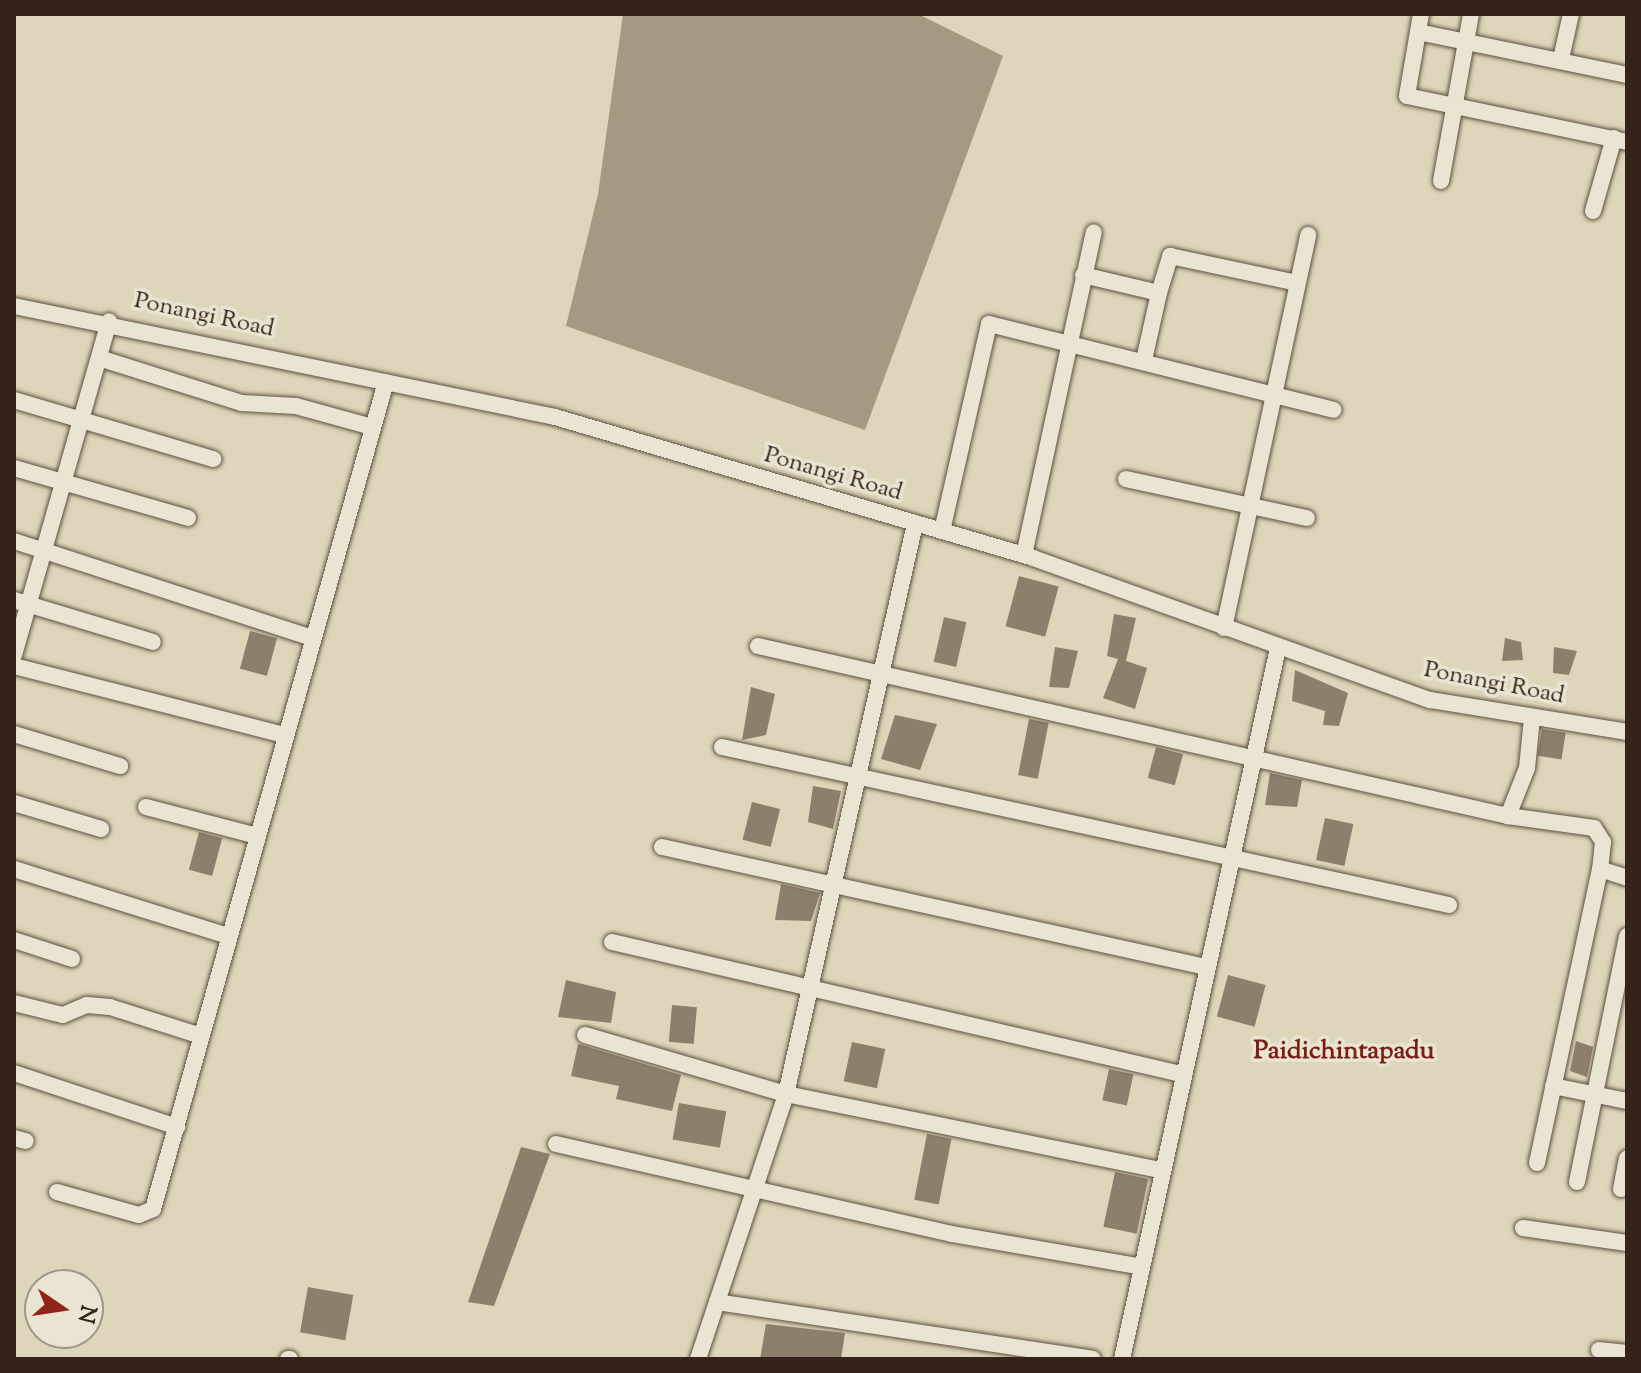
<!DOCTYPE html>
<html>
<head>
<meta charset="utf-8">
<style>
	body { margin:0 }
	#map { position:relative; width:1641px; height:1373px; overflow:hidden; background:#ded6ba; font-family:"Sorts Mill Goudy",serif }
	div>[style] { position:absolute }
	.water>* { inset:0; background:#a49983 }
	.building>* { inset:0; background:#8c806d; transform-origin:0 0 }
	.roads { filter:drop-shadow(0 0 2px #5e5041) drop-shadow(0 0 2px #5e5041) }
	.minor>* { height:16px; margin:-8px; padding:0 8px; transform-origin:8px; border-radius:8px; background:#eae4d2 }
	span { translate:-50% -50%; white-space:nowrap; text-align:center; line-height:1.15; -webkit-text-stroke:7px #eae4d2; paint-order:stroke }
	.street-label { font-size:24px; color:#342319 }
	.neighbourhood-label { font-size:26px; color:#7a1f14; font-weight:700 }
	.frame { position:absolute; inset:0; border:16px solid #342319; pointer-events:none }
	.north { position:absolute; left:24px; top:1269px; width:80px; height:80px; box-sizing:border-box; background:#eae4d2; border:2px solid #a19788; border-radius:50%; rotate:103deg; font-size:22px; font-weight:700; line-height:32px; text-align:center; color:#342319 }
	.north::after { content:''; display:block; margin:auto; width:28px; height:36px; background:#8f2418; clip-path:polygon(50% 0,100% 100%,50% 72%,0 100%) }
</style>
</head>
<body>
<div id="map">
	<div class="water">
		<div style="clip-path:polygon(623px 14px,918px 14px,1003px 56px,865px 430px,566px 326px,598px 194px)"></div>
	</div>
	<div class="building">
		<div style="left:1019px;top:576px;width:41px;height:52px;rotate:15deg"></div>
		<div style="clip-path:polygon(1114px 614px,1136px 618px,1126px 661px,1147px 668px,1135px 709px,1103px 698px,1118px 659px,1107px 656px)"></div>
		<div style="left:944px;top:617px;width:23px;height:46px;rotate:13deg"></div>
		<div style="left:250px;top:631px;width:28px;height:39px;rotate:15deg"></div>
		<div style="clip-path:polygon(1505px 638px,1521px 642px,1523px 660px,1502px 661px)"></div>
		<div style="clip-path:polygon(1055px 647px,1078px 651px,1069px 688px,1049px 687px)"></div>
		<div style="clip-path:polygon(1554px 647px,1577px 651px,1569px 675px,1553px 673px)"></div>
		<div style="clip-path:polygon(1295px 670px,1348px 693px,1339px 726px,1323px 725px,1325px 711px,1292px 701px)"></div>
		<div style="clip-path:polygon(751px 687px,775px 694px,766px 735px,742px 740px)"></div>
		<div style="clip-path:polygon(895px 715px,937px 724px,920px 770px,881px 759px)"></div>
		<div style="left:1029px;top:719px;width:20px;height:57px;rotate:11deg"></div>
		<div style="left:1542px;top:729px;width:24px;height:27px;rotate:9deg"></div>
		<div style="left:1156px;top:747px;width:28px;height:32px;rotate:15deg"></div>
		<div style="clip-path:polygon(1270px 773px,1302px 780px,1297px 807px,1265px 805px)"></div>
		<div style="clip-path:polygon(813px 786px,841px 791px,833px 829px,808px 822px)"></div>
		<div style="left:752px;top:802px;width:29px;height:39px;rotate:14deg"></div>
		<div style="left:1325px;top:818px;width:29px;height:43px;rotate:12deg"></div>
		<div style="left:199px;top:832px;width:24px;height:39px;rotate:15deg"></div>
		<div style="clip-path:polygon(781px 884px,820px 893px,811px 921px,775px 920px)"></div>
		<div style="left:1228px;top:975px;width:39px;height:43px;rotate:15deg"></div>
		<div style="clip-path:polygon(566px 980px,616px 992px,611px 1023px,558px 1017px)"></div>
		<div style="left:672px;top:1005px;width:25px;height:37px;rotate:5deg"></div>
		<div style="clip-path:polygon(1576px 1041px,1593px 1047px,1587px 1077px,1570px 1071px)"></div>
		<div style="left:852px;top:1042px;width:34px;height:40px;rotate:12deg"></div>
		<div style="clip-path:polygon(578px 1044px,681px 1075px,672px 1111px,616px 1099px,619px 1086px,571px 1076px)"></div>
		<div style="left:1109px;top:1069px;width:25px;height:32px;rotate:12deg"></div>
		<div style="left:679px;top:1103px;width:48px;height:37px;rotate:10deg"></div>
		<div style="left:927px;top:1134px;width:25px;height:67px;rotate:11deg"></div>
		<div style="clip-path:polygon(521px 1147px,550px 1154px,494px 1306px,468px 1302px)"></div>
		<div style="left:1115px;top:1172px;width:34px;height:56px;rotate:12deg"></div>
		<div style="left:308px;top:1287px;width:46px;height:46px;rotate:10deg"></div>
		<div style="clip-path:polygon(766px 1324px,845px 1333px,841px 1359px,760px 1359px)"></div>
	</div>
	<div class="roads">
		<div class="minor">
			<div style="left:1421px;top:14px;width:83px;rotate:99.7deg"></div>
			<div style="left:1407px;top:96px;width:225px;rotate:11.8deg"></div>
			<div style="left:1418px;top:32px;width:213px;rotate:11.6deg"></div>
			<div style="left:1561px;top:59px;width:46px;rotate:-77.5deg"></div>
			<div style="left:1441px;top:181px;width:170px;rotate:-79.8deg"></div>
			<div style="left:1593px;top:211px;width:76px;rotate:-74deg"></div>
			<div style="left:1083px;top:275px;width:78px;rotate:13.3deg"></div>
			<div style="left:1159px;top:293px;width:69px;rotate:102.6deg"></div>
			<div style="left:1159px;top:293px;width:39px;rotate:-73deg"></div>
			<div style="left:1170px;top:256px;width:130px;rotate:12deg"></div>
			<div style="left:14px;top:306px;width:552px;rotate:11.59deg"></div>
			<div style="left:555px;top:417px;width:498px;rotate:16.4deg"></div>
			<div style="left:1033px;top:558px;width:422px;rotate:19.7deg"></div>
			<div style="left:1430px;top:700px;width:200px;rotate:9.2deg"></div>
			<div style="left:99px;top:358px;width:150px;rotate:17.5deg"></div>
			<div style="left:242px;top:403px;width:54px;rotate:3.2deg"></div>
			<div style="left:296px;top:406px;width:79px;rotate:15.4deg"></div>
			<div style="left:14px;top:400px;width:208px;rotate:16.5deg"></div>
			<div style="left:14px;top:468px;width:181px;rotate:16deg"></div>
			<div style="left:1126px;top:479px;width:185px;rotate:12.2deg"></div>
			<div style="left:942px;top:531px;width:212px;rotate:-77.2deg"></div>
			<div style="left:989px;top:324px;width:355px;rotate:14deg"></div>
			<div style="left:14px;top:541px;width:314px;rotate:18deg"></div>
			<div style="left:1024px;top:555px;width:330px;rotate:-77.8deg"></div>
			<div style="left:14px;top:600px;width:145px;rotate:16.8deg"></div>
			<div style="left:1224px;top:628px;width:402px;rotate:-77.9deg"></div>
			<div style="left:758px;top:646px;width:769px;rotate:12.77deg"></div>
			<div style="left:14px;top:655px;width:347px;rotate:-74.1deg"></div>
			<div style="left:14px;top:666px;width:280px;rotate:14.3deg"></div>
			<div style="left:1532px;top:718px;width:50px;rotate:95.7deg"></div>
			<div style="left:1527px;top:768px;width:52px;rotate:111.6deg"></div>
			<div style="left:1508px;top:816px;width:87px;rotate:7.9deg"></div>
			<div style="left:1594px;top:828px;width:17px;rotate:57deg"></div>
			<div style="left:1603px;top:842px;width:27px;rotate:96deg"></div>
			<div style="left:14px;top:734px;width:111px;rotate:16.8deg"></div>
			<div style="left:722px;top:747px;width:744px;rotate:12.26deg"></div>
			<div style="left:14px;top:803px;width:91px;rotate:16.6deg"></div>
			<div style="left:146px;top:807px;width:115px;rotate:14.6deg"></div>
			<div style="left:662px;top:847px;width:557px;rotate:12.44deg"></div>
			<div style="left:14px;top:869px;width:224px;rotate:17.4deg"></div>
			<div style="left:14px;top:940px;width:61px;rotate:18.1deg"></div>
			<div style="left:612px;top:942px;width:584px;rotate:13.06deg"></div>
			<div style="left:14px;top:1003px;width:50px;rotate:13.8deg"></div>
			<div style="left:63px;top:1015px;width:26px;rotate:-23deg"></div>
			<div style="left:87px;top:1005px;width:23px;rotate:5deg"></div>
			<div style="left:110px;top:1007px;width:92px;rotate:17.7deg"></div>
			<div style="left:585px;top:1035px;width:209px;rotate:16.4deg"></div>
			<div style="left:786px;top:1094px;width:381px;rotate:11.5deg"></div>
			<div style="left:14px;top:1073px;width:172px;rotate:18.3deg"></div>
			<div style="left:1553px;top:1086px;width:76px;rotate:11.5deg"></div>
			<div style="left:14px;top:1138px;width:12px;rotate:14deg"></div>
			<div style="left:556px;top:1144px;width:406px;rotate:12.8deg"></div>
			<div style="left:952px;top:1234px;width:188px;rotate:9.8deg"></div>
			<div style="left:1537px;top:1163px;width:301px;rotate:-77.9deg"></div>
			<div style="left:1600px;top:869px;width:28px;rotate:18deg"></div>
			<div style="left:1577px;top:1182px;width:251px;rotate:-78.5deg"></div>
			<div style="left:1621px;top:1189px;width:31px;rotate:-79deg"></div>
			<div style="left:57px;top:1192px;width:85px;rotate:15.7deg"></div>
			<div style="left:139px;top:1215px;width:15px;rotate:-23deg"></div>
			<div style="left:153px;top:1209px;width:859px;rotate:-74.27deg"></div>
			<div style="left:1523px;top:1228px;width:105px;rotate:8.2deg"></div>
			<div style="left:717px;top:1302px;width:380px;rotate:8.6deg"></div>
			<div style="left:1599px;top:1350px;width:28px;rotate:6deg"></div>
			<div style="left:288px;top:1359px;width:2px"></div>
			<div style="left:698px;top:1359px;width:279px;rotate:-71.6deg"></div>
			<div style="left:786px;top:1094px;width:584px;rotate:-77.25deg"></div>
			<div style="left:1122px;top:1359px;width:728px;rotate:-77.62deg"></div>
		</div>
	</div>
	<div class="street-label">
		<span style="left:204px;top:316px;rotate:12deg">Ponangi Road</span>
		<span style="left:833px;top:475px;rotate:16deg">Ponangi Road</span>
		<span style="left:1494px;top:684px;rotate:11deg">Ponangi Road</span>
	</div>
	<div class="neighbourhood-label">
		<span style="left:1344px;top:1052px">Paidichintapadu</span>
	</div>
	<div class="frame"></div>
	<div class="north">N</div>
</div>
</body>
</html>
